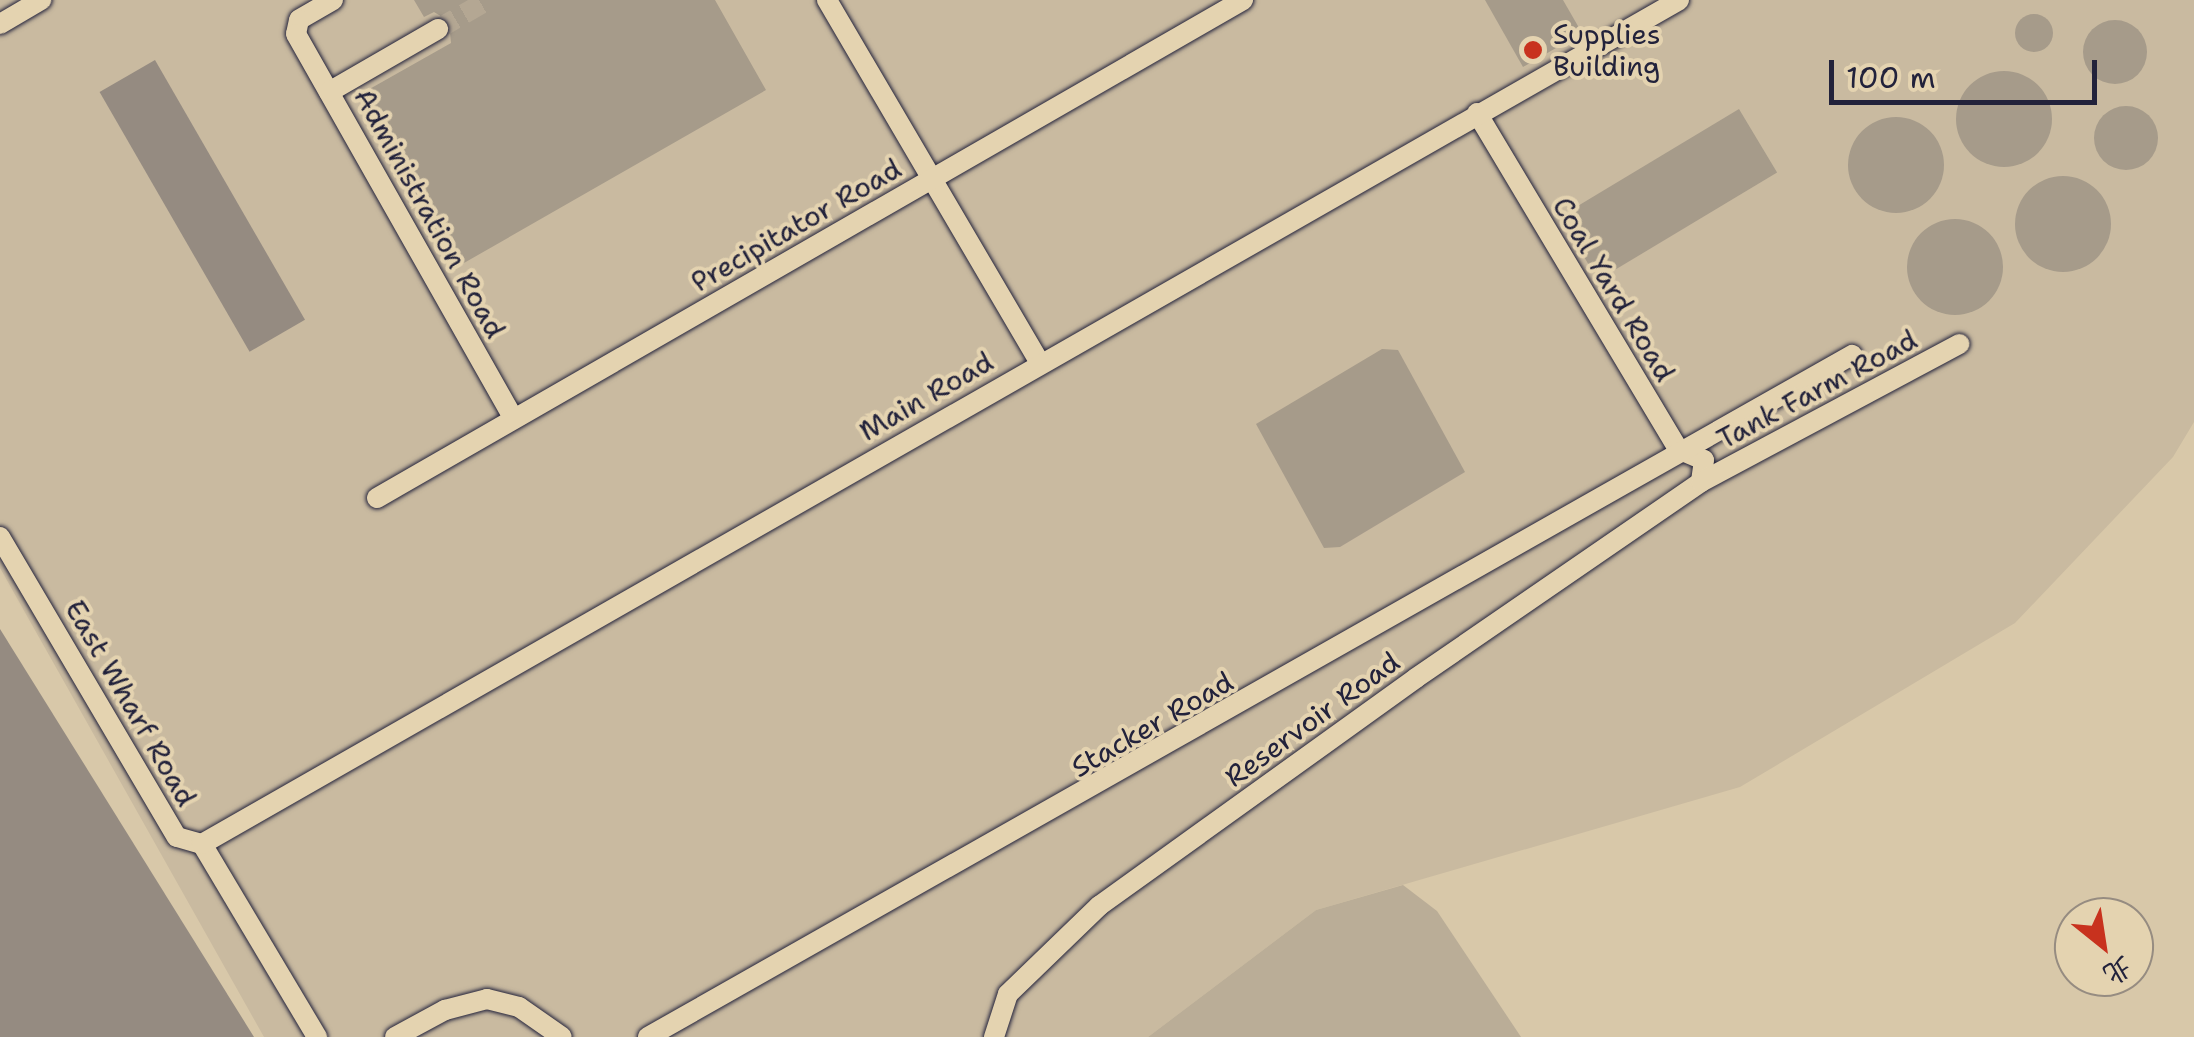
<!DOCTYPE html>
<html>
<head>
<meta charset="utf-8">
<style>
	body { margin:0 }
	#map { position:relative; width:2194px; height:1037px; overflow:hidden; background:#d8c8a9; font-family:"Shantell Sans","LXGW WenKai TC",sans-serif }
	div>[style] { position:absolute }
	.built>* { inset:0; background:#c9baa0 }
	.green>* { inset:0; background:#baad97 }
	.water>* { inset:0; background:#958b81; transform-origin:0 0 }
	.building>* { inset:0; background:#a69b8a; transform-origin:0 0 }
	.round { border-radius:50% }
	.minor-tunnel>* { height:20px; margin-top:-10px; transform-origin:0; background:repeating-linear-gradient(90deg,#b4a793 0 20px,transparent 0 30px) }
	.roads { filter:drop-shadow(0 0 2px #22223b) drop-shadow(0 0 2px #22223b) }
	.minor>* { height:20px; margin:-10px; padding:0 10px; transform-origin:10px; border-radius:10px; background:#e4d3b0 }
	.dots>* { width:28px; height:28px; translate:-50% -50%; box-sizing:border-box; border:5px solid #e4d3b0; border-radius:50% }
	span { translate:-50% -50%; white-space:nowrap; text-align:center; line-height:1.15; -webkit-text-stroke:8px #e4d3b0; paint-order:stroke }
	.poi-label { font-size:28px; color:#22223b }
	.left { translate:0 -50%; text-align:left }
	.street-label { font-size:28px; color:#22223b }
	.north { position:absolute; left:2054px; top:897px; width:100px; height:100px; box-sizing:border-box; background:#e4d3b0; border:2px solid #968c81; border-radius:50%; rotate:150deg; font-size:28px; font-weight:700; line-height:40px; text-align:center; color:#22223b }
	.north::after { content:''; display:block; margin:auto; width:35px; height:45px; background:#c8321e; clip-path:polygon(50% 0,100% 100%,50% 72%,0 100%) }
	.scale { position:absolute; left:1829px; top:60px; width:268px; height:45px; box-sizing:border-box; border:5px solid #22223b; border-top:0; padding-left:12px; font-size:30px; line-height:35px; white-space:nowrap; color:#22223b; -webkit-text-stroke:8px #e4d3b0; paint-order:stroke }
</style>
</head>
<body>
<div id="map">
	<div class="built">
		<div style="clip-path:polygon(0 0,2194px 0,2194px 422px,2173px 457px,2015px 623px,1740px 787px,1316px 910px,1148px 1037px,264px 1037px,0 568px)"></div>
	</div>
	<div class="green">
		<div style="clip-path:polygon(1403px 885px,1437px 911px,1521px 1037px,1148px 1037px,1316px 910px)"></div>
	</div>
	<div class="water">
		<div style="left:155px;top:60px;width:300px;height:64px;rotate:60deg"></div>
		<div style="clip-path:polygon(0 629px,254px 1037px,0 1037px)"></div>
	</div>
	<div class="building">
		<div style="clip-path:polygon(414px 0,715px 0,766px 90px,457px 267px,359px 95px,451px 43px,449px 21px,434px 12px,424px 17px)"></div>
		<div style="clip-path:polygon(1485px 0,1563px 0,1582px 33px,1523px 67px)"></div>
		<div class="round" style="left:2015px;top:14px;width:38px;height:38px"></div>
		<div class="round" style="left:2083px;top:20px;width:64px;height:64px"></div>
		<div class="round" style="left:1956px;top:71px;width:96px;height:96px"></div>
		<div class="round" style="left:2094px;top:106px;width:64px;height:64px"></div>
		<div style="left:1739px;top:109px;width:74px;height:209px;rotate:59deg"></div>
		<div class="round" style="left:1848px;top:117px;width:96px;height:96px"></div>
		<div class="round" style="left:2015px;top:176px;width:96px;height:96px"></div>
		<div class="round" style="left:1907px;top:219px;width:96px;height:96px"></div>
		<div style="clip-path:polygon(1382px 349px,1398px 350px,1465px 472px,1340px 547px,1324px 548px,1256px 424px)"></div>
	</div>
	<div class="minor-tunnel">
		<div style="left:438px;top:29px;width:58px;rotate:-30.1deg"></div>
	</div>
	<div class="roads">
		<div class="minor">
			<div style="left:333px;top:0;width:39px;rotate:150deg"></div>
			<div style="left:299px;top:20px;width:14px;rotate:102deg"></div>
			<div style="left:296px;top:34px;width:442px;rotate:60.5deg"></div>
			<div style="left:827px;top:0;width:420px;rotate:59.6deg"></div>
			<div style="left:0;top:24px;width:48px;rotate:-30.3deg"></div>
			<div style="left:329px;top:92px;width:126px;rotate:-30deg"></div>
			<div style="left:1477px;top:113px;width:392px;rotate:59.1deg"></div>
			<div style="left:1678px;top:449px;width:28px;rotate:23deg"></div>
			<div style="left:1704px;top:460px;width:22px;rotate:98deg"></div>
			<div style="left:377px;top:498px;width:999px;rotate:-29.9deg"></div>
			<div style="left:0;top:537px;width:348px;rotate:59.5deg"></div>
			<div style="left:177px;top:837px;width:26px;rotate:16deg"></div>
			<div style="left:202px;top:844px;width:225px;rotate:59.2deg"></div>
			<div style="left:202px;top:844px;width:1701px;rotate:-29.74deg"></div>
			<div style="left:395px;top:1037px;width:57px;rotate:-28.4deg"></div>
			<div style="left:445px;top:1010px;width:43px;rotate:-14.7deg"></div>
			<div style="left:487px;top:999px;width:33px;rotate:14deg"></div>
			<div style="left:519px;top:1007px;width:52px;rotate:34.9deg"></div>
			<div style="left:648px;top:1037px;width:1384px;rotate:-29.53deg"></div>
			<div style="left:994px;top:1037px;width:45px;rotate:-72deg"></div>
			<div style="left:1008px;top:994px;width:127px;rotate:-44deg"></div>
			<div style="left:1099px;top:906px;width:390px;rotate:-35.7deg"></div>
			<div style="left:1416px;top:678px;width:346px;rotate:-34.5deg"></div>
			<div style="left:1701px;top:482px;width:293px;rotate:-28.1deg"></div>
		</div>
	</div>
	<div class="dots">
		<div style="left:1533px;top:50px;background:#c8321e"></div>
	</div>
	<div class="poi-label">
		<span class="left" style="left:1553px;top:50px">Supplies<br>Building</span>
	</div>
	<div class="street-label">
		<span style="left:430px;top:213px;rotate:61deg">Administration Road</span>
		<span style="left:796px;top:225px;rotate:-30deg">Precipitator Road</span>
		<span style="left:1614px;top:289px;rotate:59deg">Coal Yard Road</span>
		<span style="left:1817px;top:389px;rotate:-28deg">Tank Farm Road</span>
		<span style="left:926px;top:396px;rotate:-30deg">Main Road</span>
		<span style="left:131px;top:703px;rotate:60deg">East Wharf Road</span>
		<span style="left:1312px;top:719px;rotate:-36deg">Reservoir Road</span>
		<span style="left:1152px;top:724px;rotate:-30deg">Stacker Road</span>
	</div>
	<div class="north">北</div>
	<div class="scale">100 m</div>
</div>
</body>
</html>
